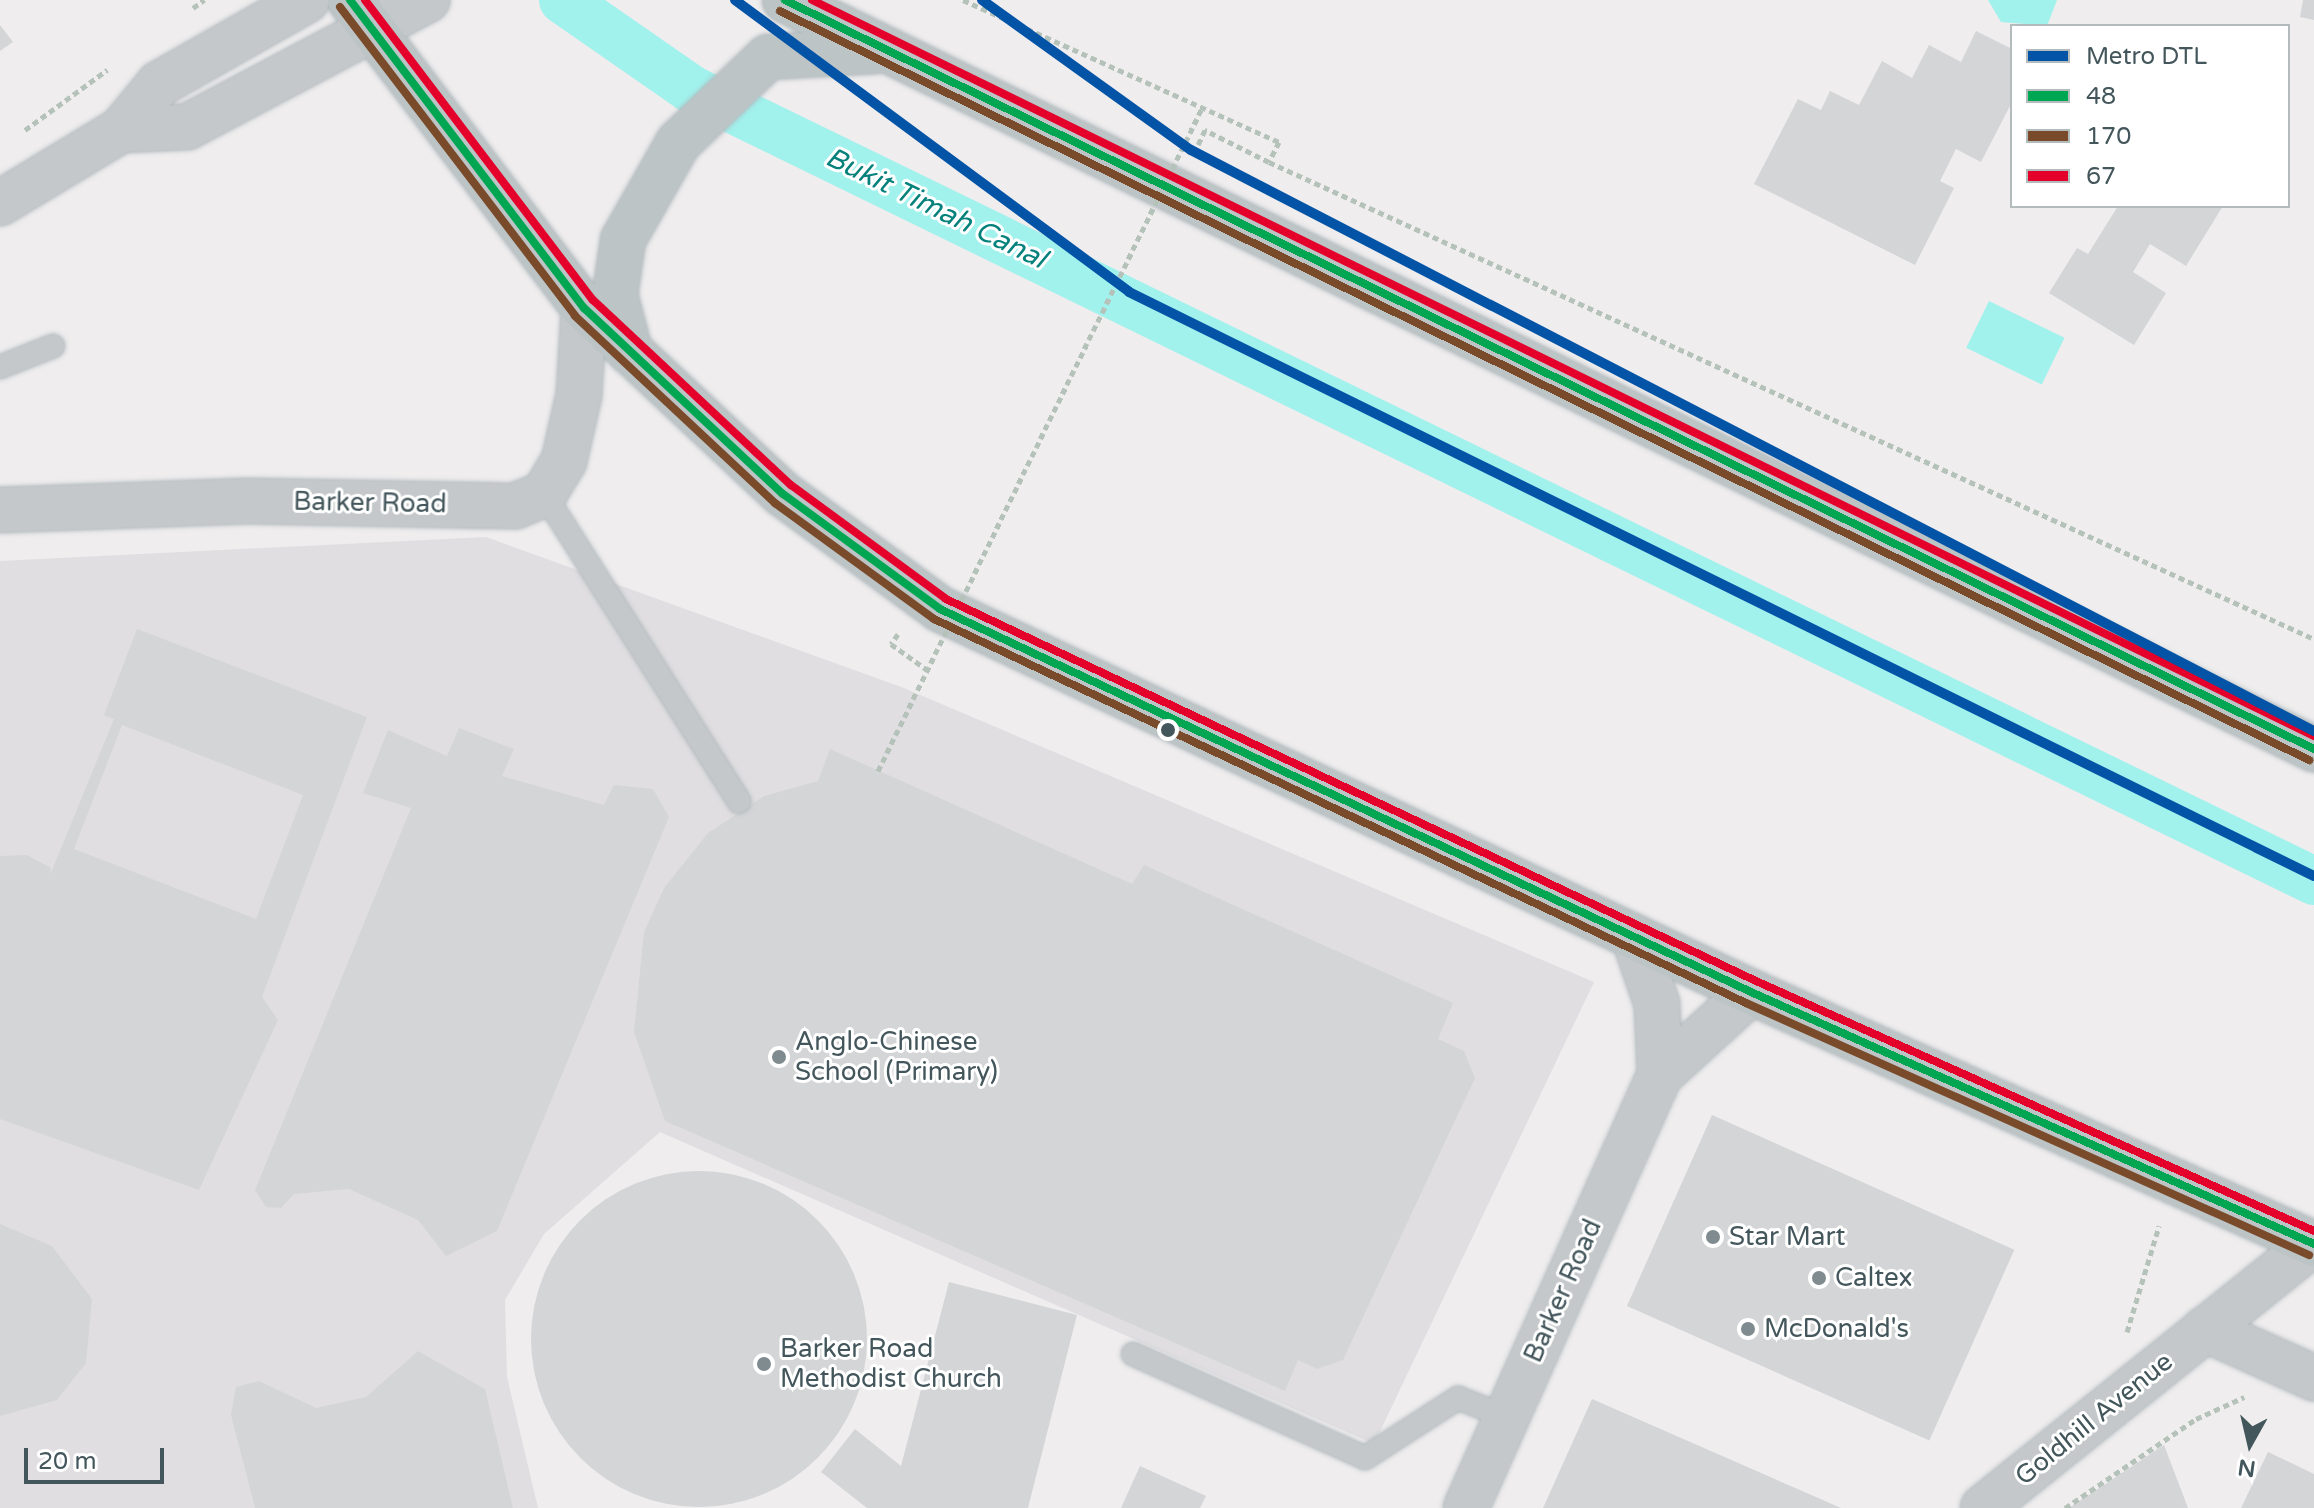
<!DOCTYPE html>
<html>
<head>
<meta charset="utf-8">
<style>
	body { margin:0 }
	#map { position:relative; width:2314px; height:1508px; overflow:hidden; background:#efedee; font-family:"Varela Round",sans-serif }
	div>[style] { position:absolute }
	.education>* { inset:0; background:#e0dee0 }
	.water>* { inset:0; background:#a1f1ed; transform-origin:0 0 }
	.canal>* { height:48px; margin:-24px; padding:0 24px; transform-origin:24px; border-radius:24px; background:#a1f1ed }
	.building>* { inset:0; background:#d4d5d7; transform-origin:0 0 }
	.round { border-radius:50% }
	.path>* { height:5px; margin-top:-2.5px; transform-origin:0; background:repeating-linear-gradient(90deg,#b4c2ba 0 6px,transparent 0 10px) }
	.roads { filter:drop-shadow(0 0 2px #b2babe) drop-shadow(0 0 2px #b2babe) }
	.service>* { height:22px; margin:-11px; padding:0 11px; transform-origin:11px; border-radius:11px; background:#c4c8ca }
	.minor>* { height:44px; margin:-22px; padding:0 22px; transform-origin:22px; border-radius:22px; background:#c4c8ca }
	.tertiary>* { height:44px; margin:-22px; padding:0 22px; transform-origin:22px; border-radius:22px; background:#c4c8ca }
	.trunk>* { height:44px; margin:-22px; padding:0 22px; transform-origin:22px; border-radius:22px; background:#bcc4c6 }
	.path-bridge>* { height:5px; margin-top:-2.5px; transform-origin:0; background:repeating-linear-gradient(90deg,#b4c2ba 0 6px,transparent 0 10px) }
	.bus-1>* { height:8px; margin:-4px; padding:0 4px; transform-origin:4px; border-radius:4px; background:#00a651 }
	.bus-2>* { height:8px; margin:-4px; padding:0 4px; transform-origin:4px; border-radius:4px; background:#7a4b2a }
	.bus-3>* { height:8px; margin:-4px; padding:0 4px; transform-origin:4px; border-radius:4px; background:#e4002b }
	.metro-1>* { height:10px; margin:-5px; padding:0 5px; transform-origin:5px; border-radius:5px; background:#0354a6 }
	.dots>* { width:22px; height:22px; translate:-50% -50%; box-sizing:border-box; border:4px solid #fff; border-radius:50% }
	span { translate:-50% -50%; white-space:nowrap; text-align:center; line-height:1.15; -webkit-text-stroke:6px #fff; paint-order:stroke }
	.street-label { font-size:26px; color:#43565b }
	.poi-label { font-size:26px; color:#43565b }
	.left { translate:0 -50%; text-align:left }
	.water-label { font-size:28px; color:#05817b; font-style:italic }
	.legend { position:absolute; left:2010px; top:24px; width:280px; height:184px; box-sizing:border-box; background:#fff; border:2px solid #b4bbbd; margin:0; padding:10px 14px; list-style:none; font-size:24px; color:#43565b }
	.legend li { display:flex; align-items:center; gap:16px; height:40px }
	.legend b { width:40px; border:2px solid #b4bbbd }
	.north { position:absolute; left:2210px; top:1404px; width:80px; height:80px; -webkit-text-stroke:6px #fff; paint-order:stroke; rotate:188deg; font-size:22px; font-weight:700; line-height:32px; text-align:center; color:#43565b }
	.north::after { content:''; display:block; margin:auto; width:28px; height:36px; background:#43565b; clip-path:polygon(50% 0,100% 100%,50% 72%,0 100%) }
	.scale { position:absolute; left:24px; top:1448px; width:140px; height:36px; box-sizing:border-box; border:4px solid #43565b; border-top:0; padding-left:10px; font-size:24px; line-height:28px; white-space:nowrap; color:#43565b; -webkit-text-stroke:6px #fff; paint-order:stroke }
</style>
</head>
<body>
<div id="map">
	<div class="education">
		<div style="clip-path:polygon(486px 537px,904px 688px,1594px 982px,1374px 1444px,660px 1132px,544px 1234px,505px 1300px,507px 1377px,538px 1508px,0 1508px,0 561px)"></div>
	</div>
	<div class="water">
		<div style="clip-path:polygon(1988px 0,2057px 0,2047px 26px,2001px 22px)"></div>
		<div style="left:1989px;top:301px;width:84px;height:52px;rotate:26deg"></div>
	</div>
	<div class="canal">
		<div style="left:563px;top:0;width:156px;rotate:34.8deg"></div>
		<div style="left:691px;top:89px;width:1806px;rotate:26.01deg"></div>
	</div>
	<div class="building">
		<div style="clip-path:polygon(2303px 0,2314px 0,2314px 20px,2300px 17px)"></div>
		<div style="clip-path:polygon(0 25px,13px 42px,0 51px)"></div>
		<div style="clip-path:polygon(1976px 31px,2012px 49px,2012px 102px,1981px 162px,1956px 149px,1940px 181px,1954px 188px,1915px 265px,1754px 184px,1798px 99px,1821px 110px,1830px 91px,1859px 105px,1882px 61px,1912px 78px,1929px 45px,1961px 62px)"></div>
		<div style="clip-path:polygon(2118px 206px,2223px 206px,2186px 266px,2150px 244px,2133px 272px,2166px 293px,2134px 345px,2049px 293px,2077px 248px,2088px 254px)"></div>
		<div style="clip-path:polygon(evenodd,137px 629px,367px 717px,262px 997px,278px 1020px,199px 1190px,0 1119px,0 856px,27px 855px,51px 868px,50px 875px,114px 719px,104px 715px,137px 629px,122px 725px,303px 795px,256px 919px,74px 849px,122px 725px)"></div>
		<div style="clip-path:polygon(459px 728px,514px 749px,502px 776px,604px 805px,614px 785px,653px 789px,669px 817px,497px 1231px,446px 1256px,418px 1220px,349px 1189px,294px 1194px,281px 1208px,266px 1207px,255px 1190px,411px 808px,363px 793px,388px 730px,447px 756px)"></div>
		<div style="clip-path:polygon(830px 749px,1132px 884px,1144px 865px,1453px 1003px,1438px 1039px,1464px 1051px,1475px 1078px,1343px 1360px,1317px 1369px,1298px 1360px,1285px 1391px,665px 1121px,634px 1032px,644px 932px,664px 888px,708px 833px,764px 796px,818px 781px)"></div>
		<div style="left:1712px;top:1115px;width:331px;height:209px;rotate:24deg"></div>
		<div class="round" style="left:531px;top:1171px;width:336px;height:336px"></div>
		<div style="clip-path:polygon(0 1224px,52px 1246px,92px 1299px,86px 1363px,57px 1400px,0 1416px)"></div>
		<div style="clip-path:polygon(949px 1282px,1077px 1315px,1028px 1508px,867px 1508px,821px 1472px,855px 1429px,901px 1466px)"></div>
		<div style="clip-path:polygon(418px 1351px,485px 1389px,513px 1508px,255px 1508px,231px 1415px,236px 1387px,259px 1381px,316px 1408px,366px 1397px)"></div>
		<div style="clip-path:polygon(1592px 1399px,1720px 1455px,1841px 1508px,1543px 1508px)"></div>
		<div style="clip-path:polygon(2164px 1445px,2188px 1508px,2069px 1508px,2110px 1481px)"></div>
		<div style="clip-path:polygon(2268px 1452px,2314px 1474px,2314px 1508px,2241px 1508px)"></div>
		<div style="clip-path:polygon(1140px 1466px,1206px 1496px,1200px 1508px,1121px 1508px)"></div>
	</div>
	<div class="path">
		<div style="left:963px;top:0;width:346px;rotate:24.2deg"></div>
		<div style="left:1279px;top:142px;width:22px;rotate:117deg"></div>
		<div style="left:1269px;top:162px;width:72px;rotate:-153.4deg"></div>
		<div style="left:1205px;top:130px;width:21px;rotate:115deg"></div>
		<div style="left:193px;top:8px;width:14px;rotate:-36deg"></div>
		<div style="left:25px;top:130px;width:102px;rotate:-36.2deg"></div>
		<div style="left:1269px;top:162px;width:1149px;rotate:24.53deg"></div>
		<div style="left:898px;top:634px;width:12px;rotate:125deg"></div>
		<div style="left:891px;top:644px;width:43px;rotate:35.5deg"></div>
		<div style="left:2127px;top:1332px;width:111px;rotate:-73.2deg"></div>
		<div style="left:2065px;top:1508px;width:158px;rotate:-34.2deg"></div>
		<div style="left:2196px;top:1419px;width:53px;rotate:-24.6deg"></div>
	</div>
	<div class="roads">
		<div class="service">
			<div style="left:0;top:367px;width:57px;rotate:-21.6deg"></div>
			<div style="left:544px;top:494px;width:364px;rotate:57.6deg"></div>
			<div style="left:1133px;top:1354px;width:254px;rotate:24.1deg"></div>
			<div style="left:1365px;top:1458px;width:111px;rotate:-32.8deg"></div>
			<div style="left:1458px;top:1398px;width:53px;rotate:21.2deg"></div>
		</div>
		<div class="minor">
			<div style="left:0;top:510px;width:248px;rotate:-2.1deg"></div>
			<div style="left:248px;top:501px;width:267px;rotate:1.1deg"></div>
			<div style="left:515px;top:506px;width:31px;rotate:-22deg"></div>
			<div style="left:544px;top:494px;width:39px;rotate:-59deg"></div>
			<div style="left:564px;top:461px;width:68px;rotate:-77.2deg"></div>
			<div style="left:579px;top:395px;width:87px;rotate:-86.7deg"></div>
			<div style="left:1634px;top:937px;width:71px;rotate:71.1deg"></div>
			<div style="left:1657px;top:1004px;width:71px;rotate:87.6deg"></div>
			<div style="left:2205px;top:1329px;width:120px;rotate:24.2deg"></div>
			<div style="left:1466px;top:1508px;width:474px;rotate:-65.9deg"></div>
			<div style="left:1660px;top:1075px;width:123px;rotate:-42.4deg"></div>
			<div style="left:1983px;top:1508px;width:422px;rotate:-38.7deg"></div>
		</div>
		<div class="tertiary">
			<div style="left:121px;top:130px;width:66px;rotate:-2.6deg"></div>
			<div style="left:187px;top:127px;width:272px;rotate:-27.9deg"></div>
			<div style="left:0;top:203px;width:141px;rotate:-31.1deg"></div>
			<div style="left:121px;top:130px;width:60px;rotate:-50.4deg"></div>
			<div style="left:159px;top:84px;width:170px;rotate:-29.6deg"></div>
		</div>
		<div class="trunk">
			<div style="left:350px;top:0;width:387px;rotate:52.8deg"></div>
			<div style="left:584px;top:308px;width:272px;rotate:43.1deg"></div>
			<div style="left:783px;top:494px;width:195px;rotate:36.2deg"></div>
			<div style="left:940px;top:609px;width:897px;rotate:25.28deg"></div>
			<div style="left:1751px;top:992px;width:617px;rotate:24.11deg"></div>
			<div style="left:785px;top:0;width:1703px;rotate:26.1deg"></div>
			<div style="left:630px;top:352px;width:59px;rotate:-104.7deg"></div>
			<div style="left:615px;top:295px;width:56px;rotate:-81.7deg"></div>
			<div style="left:623px;top:240px;width:112px;rotate:-60.4deg"></div>
			<div style="left:678px;top:143px;width:124px;rotate:-43.7deg"></div>
			<div style="left:768px;top:57px;width:108px;rotate:-3.2deg"></div>
		</div>
	</div>
	<div class="path-bridge">
		<div style="left:878px;top:771px;width:740px;rotate:-63.95deg"></div>
	</div>
	<div class="bus-1">
		<div style="left:350px;top:0;width:387px;rotate:52.8deg"></div>
		<div style="left:584px;top:308px;width:272px;rotate:43.1deg"></div>
		<div style="left:783px;top:494px;width:195px;rotate:36.2deg"></div>
		<div style="left:940px;top:609px;width:897px;rotate:25.28deg"></div>
		<div style="left:1751px;top:992px;width:617px;rotate:24.11deg"></div>
		<div style="left:785px;top:0;width:1703px;rotate:26.1deg"></div>
	</div>
	<div class="bus-2">
		<div style="left:340px;top:7px;width:388px;rotate:52.7deg"></div>
		<div style="left:575px;top:316px;width:274px;rotate:43.1deg"></div>
		<div style="left:775px;top:503px;width:197px;rotate:36.1deg"></div>
		<div style="left:934px;top:619px;width:898px;rotate:25.31deg"></div>
		<div style="left:1746px;top:1003px;width:617px;rotate:24.11deg"></div>
		<div style="left:780px;top:11px;width:1703px;rotate:26.1deg"></div>
	</div>
	<div class="bus-3">
		<div style="left:365px;top:0;width:377px;rotate:52.8deg"></div>
		<div style="left:593px;top:300px;width:271px;rotate:43.1deg"></div>
		<div style="left:791px;top:485px;width:192px;rotate:36.3deg"></div>
		<div style="left:946px;top:599px;width:896px;rotate:25.25deg"></div>
		<div style="left:1756px;top:981px;width:611px;rotate:24.13deg"></div>
		<div style="left:812px;top:0;width:1673px;rotate:26.11deg"></div>
	</div>
	<div class="metro-1">
		<div style="left:735px;top:0;width:490px;rotate:36.5deg"></div>
		<div style="left:1129px;top:292px;width:1321px;rotate:26.24deg"></div>
		<div style="left:982px;top:0;width:257px;rotate:35.7deg"></div>
		<div style="left:1191px;top:150px;width:1264px;rotate:27.36deg"></div>
	</div>
	<div class="dots">
		<div style="left:1168px;top:730px;background:#43565b"></div>
		<div style="left:779px;top:1057px;background:#7f8b8e"></div>
		<div style="left:1713px;top:1237px;background:#7f8b8e"></div>
		<div style="left:1819px;top:1278px;background:#7f8b8e"></div>
		<div style="left:1748px;top:1329px;background:#7f8b8e"></div>
		<div style="left:764px;top:1364px;background:#7f8b8e"></div>
	</div>
	<div class="street-label">
		<span style="left:370px;top:503px;rotate:1deg">Barker Road</span>
		<span style="left:1563px;top:1291px;rotate:-66deg">Barker Road</span>
		<span style="left:2094px;top:1419px;rotate:-39deg">Goldhill Avenue</span>
	</div>
	<div class="poi-label">
		<span class="left" style="left:795px;top:1057px">Anglo-Chinese<br>School (Primary)</span>
		<span class="left" style="left:1729px;top:1237px">Star Mart</span>
		<span class="left" style="left:1835px;top:1278px">Caltex</span>
		<span class="left" style="left:1764px;top:1329px">McDonald's</span>
		<span class="left" style="left:780px;top:1364px">Barker Road<br>Methodist Church</span>
	</div>
	<div class="water-label">
		<span style="left:936px;top:208px;rotate:26deg">Bukit Timah Canal</span>
	</div>
	<ul class="legend">
	<li><b style="height:10px;background:#0354a6"></b>Metro DTL</li>
	<li><b style="height:10px;background:#00a651"></b>48</li>
	<li><b style="height:10px;background:#7a4b2a"></b>170</li>
	<li><b style="height:10px;background:#e4002b"></b>67</li>
	</ul>
	<div class="north">N</div>
	<div class="scale">20 m</div>
</div>
</body>
</html>
